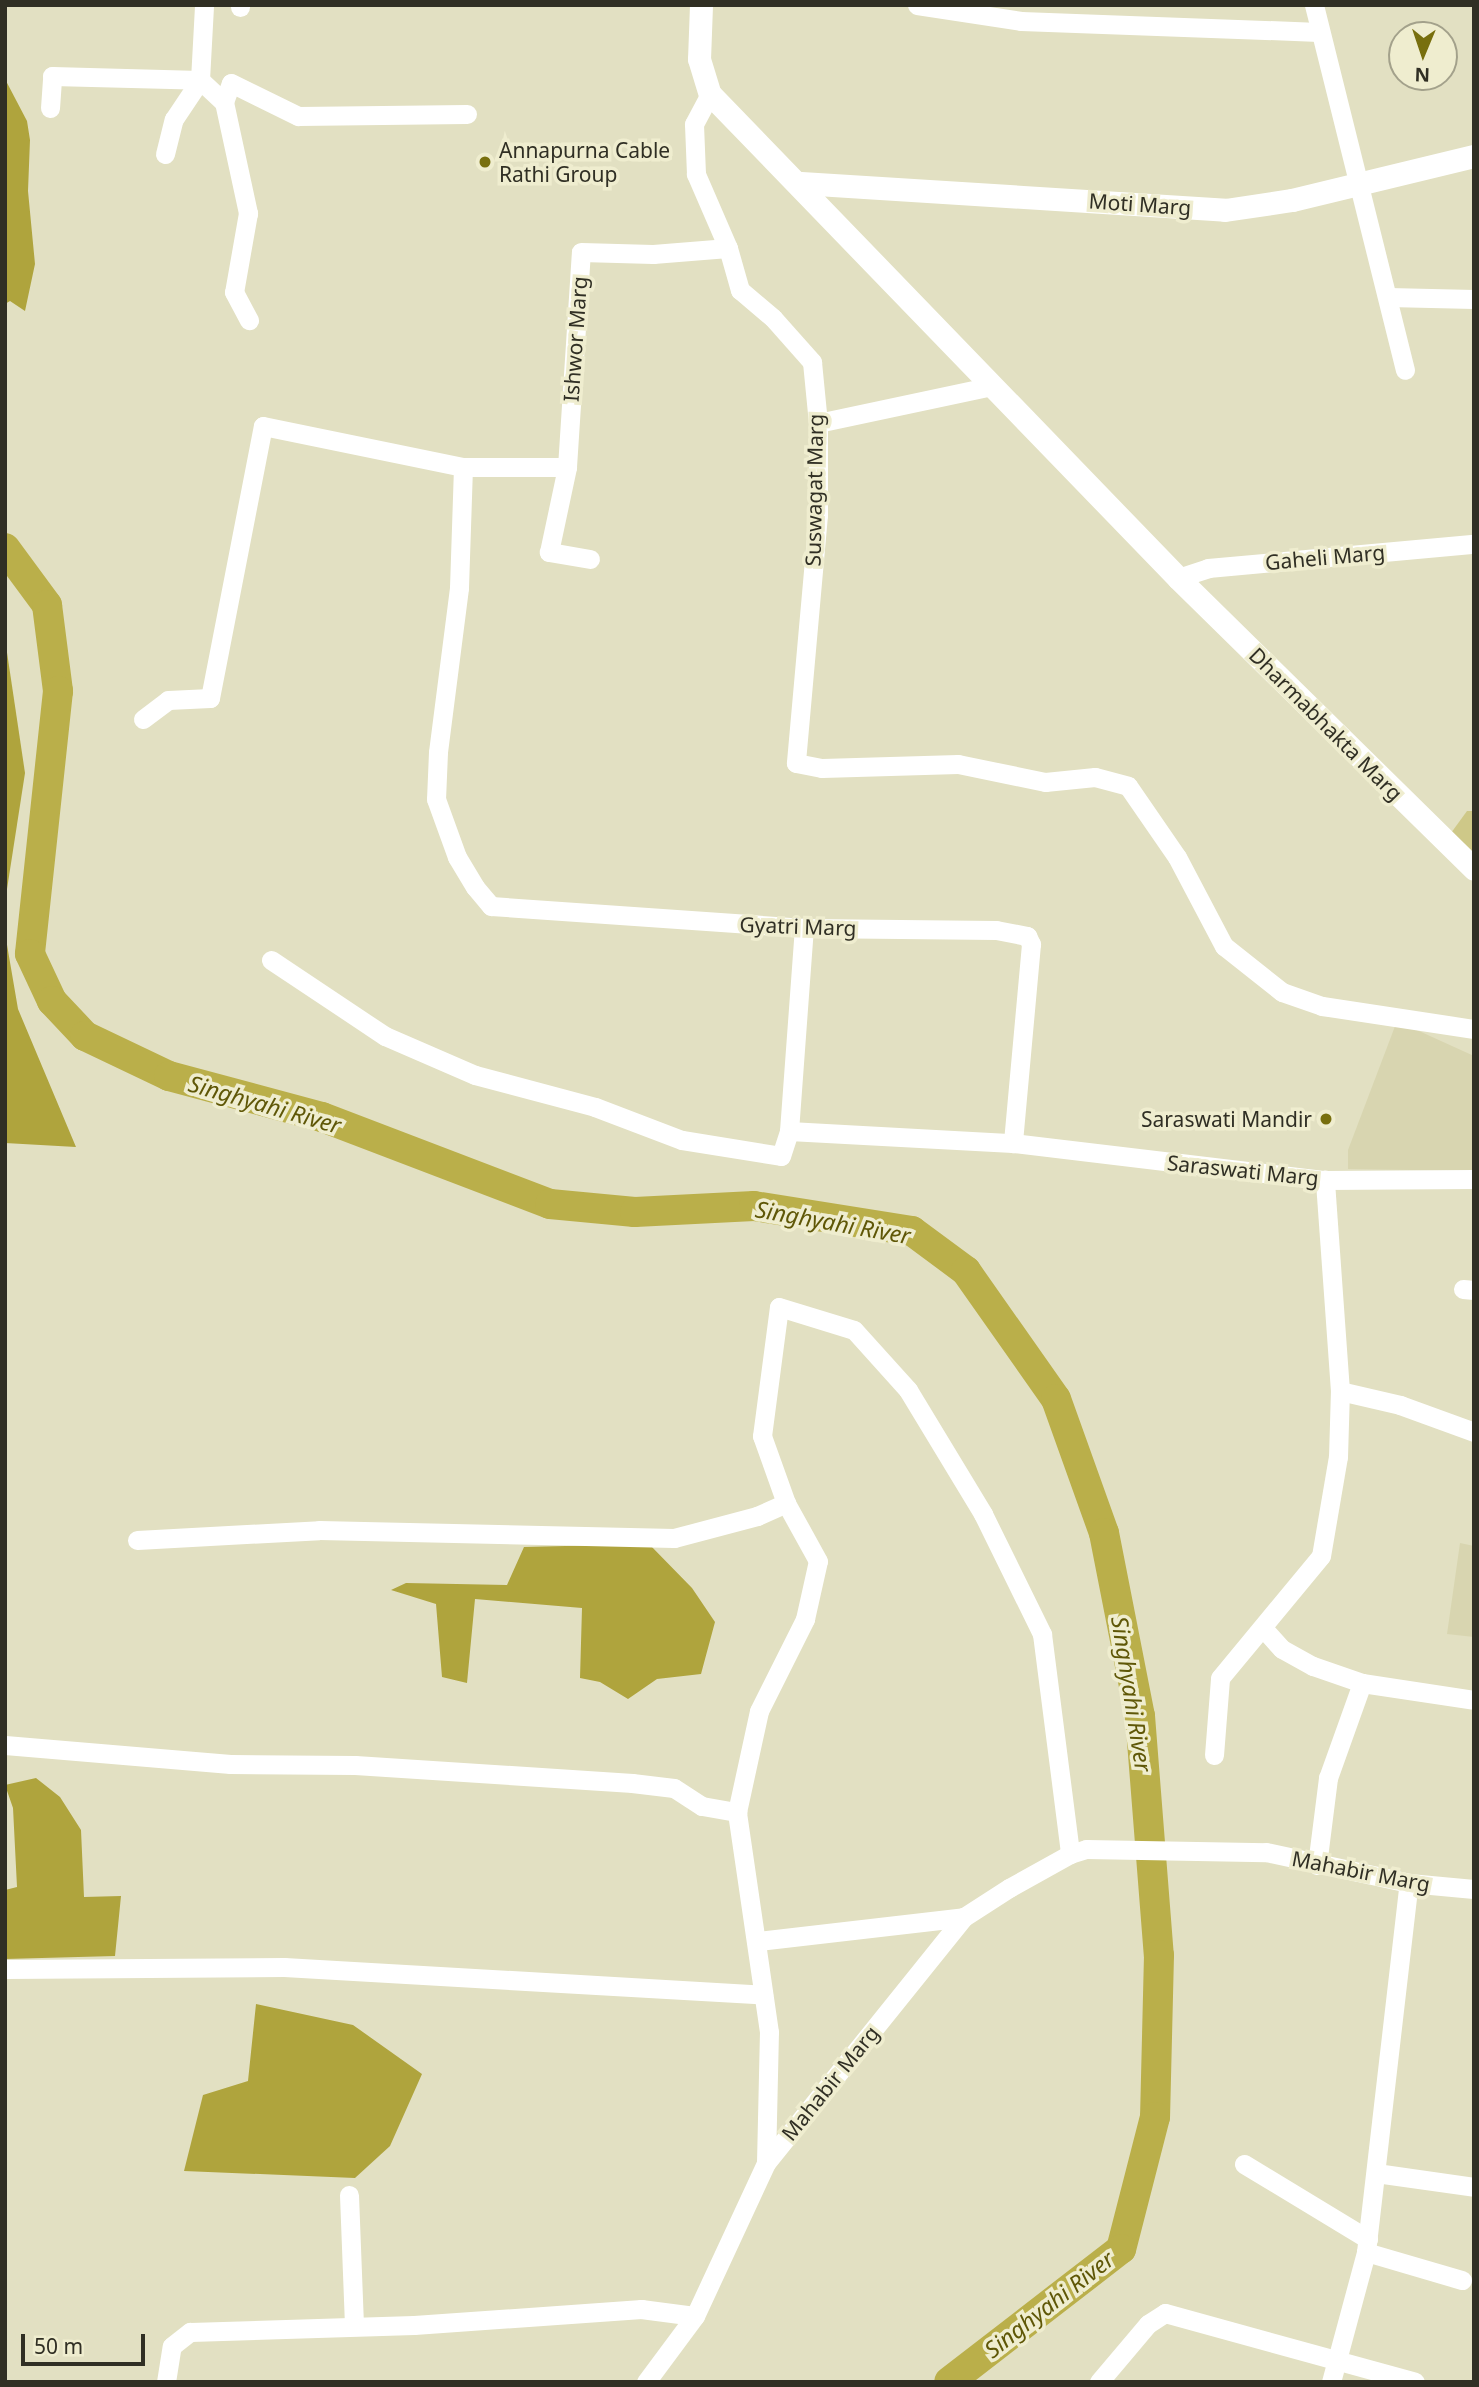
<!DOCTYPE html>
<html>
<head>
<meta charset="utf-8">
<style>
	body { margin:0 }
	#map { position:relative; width:1479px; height:2387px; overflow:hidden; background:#e2e0c2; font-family:"Noto Sans",sans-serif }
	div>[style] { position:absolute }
	.built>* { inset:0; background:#d8d5b0 }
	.green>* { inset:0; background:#cec888 }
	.forest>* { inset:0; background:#afa43d }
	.river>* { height:30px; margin:-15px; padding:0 15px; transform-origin:15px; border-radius:15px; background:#baaf4a }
	.minor>* { height:19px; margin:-9.5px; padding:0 9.5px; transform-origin:9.5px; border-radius:9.5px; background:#fff }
	.tertiary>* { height:23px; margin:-11.5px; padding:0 11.5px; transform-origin:11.5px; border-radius:11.5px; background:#fff }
	.dots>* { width:19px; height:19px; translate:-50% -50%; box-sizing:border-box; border:4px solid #efedcf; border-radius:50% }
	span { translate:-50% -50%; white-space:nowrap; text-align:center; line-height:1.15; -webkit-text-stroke:7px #efedcf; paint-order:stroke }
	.poi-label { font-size:21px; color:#302f24 }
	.left { translate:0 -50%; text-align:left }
	.right { translate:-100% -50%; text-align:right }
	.street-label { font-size:21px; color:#302f24 }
	.water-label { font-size:23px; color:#5f5707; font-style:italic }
	.frame { position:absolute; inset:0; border:7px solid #302f24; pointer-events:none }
	.north { position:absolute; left:1388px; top:21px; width:70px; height:70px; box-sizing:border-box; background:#efedcf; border:2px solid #a3a18b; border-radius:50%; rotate:182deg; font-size:19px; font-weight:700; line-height:28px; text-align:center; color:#302f24 }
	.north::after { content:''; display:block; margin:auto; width:24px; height:32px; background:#786f0e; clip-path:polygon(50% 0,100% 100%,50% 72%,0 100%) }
	.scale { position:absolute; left:21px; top:2334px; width:124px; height:32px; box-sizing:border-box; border:4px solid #302f24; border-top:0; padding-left:9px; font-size:21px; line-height:24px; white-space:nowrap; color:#302f24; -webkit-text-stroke:5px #efedcf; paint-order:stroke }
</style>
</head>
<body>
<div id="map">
	<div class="built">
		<div style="clip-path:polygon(1397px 1021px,1474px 1056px,1474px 1171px,1348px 1169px,1348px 1150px)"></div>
		<div style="clip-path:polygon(1460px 1543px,1474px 1546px,1474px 1637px,1447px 1634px)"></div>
	</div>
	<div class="green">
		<div style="clip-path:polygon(1467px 811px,1474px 811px,1474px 856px,1451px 833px)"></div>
	</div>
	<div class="forest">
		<div style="clip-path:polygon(5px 79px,27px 121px,30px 140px,28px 191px,35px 264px,25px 311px,10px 301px,5px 304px)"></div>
		<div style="clip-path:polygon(5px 639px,25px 773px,5px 902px)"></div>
		<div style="clip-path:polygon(5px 933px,18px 1009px,76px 1147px,5px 1143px)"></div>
		<div style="clip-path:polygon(649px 1544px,692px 1588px,715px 1622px,701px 1674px,657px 1679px,628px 1699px,600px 1682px,580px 1678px,582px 1608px,475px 1599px,467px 1683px,442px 1677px,436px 1604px,391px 1590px,406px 1583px,507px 1585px,524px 1547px)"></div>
		<div style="clip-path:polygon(36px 1778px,60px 1797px,81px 1830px,84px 1897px,121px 1896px,115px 1956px,5px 1959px,5px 1890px,17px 1887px,13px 1808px,5px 1785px)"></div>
		<div style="clip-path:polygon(256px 2004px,353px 2025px,422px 2074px,390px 2146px,355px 2178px,184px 2171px,203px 2095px,248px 2081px)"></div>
	</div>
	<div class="river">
		<div style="left:5px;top:548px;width:71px;rotate:53.6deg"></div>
		<div style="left:47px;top:605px;width:87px;rotate:82.7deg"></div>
		<div style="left:58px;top:691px;width:264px;rotate:96.1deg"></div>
		<div style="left:30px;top:954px;width:52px;rotate:64.9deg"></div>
		<div style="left:52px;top:1001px;width:48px;rotate:46.7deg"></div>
		<div style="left:85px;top:1036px;width:93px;rotate:25.5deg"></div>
		<div style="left:169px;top:1076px;width:158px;rotate:15deg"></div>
		<div style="left:322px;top:1117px;width:244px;rotate:20.9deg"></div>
		<div style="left:550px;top:1204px;width:85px;rotate:5.4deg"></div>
		<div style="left:635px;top:1212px;width:119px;rotate:-2.9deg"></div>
		<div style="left:754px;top:1206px;width:160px;rotate:9deg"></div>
		<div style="left:912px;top:1231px;width:67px;rotate:36.5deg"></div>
		<div style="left:966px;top:1271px;width:156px;rotate:54.9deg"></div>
		<div style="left:1056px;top:1399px;width:142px;rotate:70.3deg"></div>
		<div style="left:1104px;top:1533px;width:187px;rotate:78.9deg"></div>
		<div style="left:1140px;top:1716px;width:240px;rotate:85.5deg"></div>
		<div style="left:1159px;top:1955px;width:162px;rotate:91.4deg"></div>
		<div style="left:1155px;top:2117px;width:136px;rotate:104.4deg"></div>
		<div style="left:1121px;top:2249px;width:217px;rotate:142.3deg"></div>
	</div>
	<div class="minor">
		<div style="left:917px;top:5px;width:105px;rotate:8.7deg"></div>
		<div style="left:1021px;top:21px;width:298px;rotate:2.1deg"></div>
		<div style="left:1314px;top:5px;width:376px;rotate:76deg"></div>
		<div style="left:240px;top:7px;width:2px;rotate:-90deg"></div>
		<div style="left:200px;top:80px;width:33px;rotate:43deg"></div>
		<div style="left:224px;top:102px;width:114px;rotate:77.8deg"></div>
		<div style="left:248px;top:213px;width:80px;rotate:100deg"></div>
		<div style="left:234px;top:292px;width:32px;rotate:62deg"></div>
		<div style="left:224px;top:102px;width:20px;rotate:-70deg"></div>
		<div style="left:231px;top:83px;width:75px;rotate:26.2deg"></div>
		<div style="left:298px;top:116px;width:169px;rotate:-0.7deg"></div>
		<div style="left:50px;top:108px;width:32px;rotate:-86deg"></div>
		<div style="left:52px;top:76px;width:148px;rotate:1.5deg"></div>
		<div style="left:200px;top:80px;width:75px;rotate:-86.9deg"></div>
		<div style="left:165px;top:154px;width:36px;rotate:-76deg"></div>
		<div style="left:174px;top:119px;width:47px;rotate:-56.3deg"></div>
		<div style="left:728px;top:248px;width:44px;rotate:74.1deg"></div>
		<div style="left:740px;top:290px;width:43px;rotate:40.3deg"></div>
		<div style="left:773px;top:318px;width:59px;rotate:48.4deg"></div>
		<div style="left:812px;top:362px;width:61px;rotate:84.4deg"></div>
		<div style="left:818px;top:423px;width:92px;rotate:90deg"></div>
		<div style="left:818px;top:515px;width:249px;rotate:95.1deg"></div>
		<div style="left:796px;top:763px;width:26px;rotate:11deg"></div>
		<div style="left:822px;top:768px;width:136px;rotate:-1.7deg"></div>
		<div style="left:958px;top:764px;width:89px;rotate:11.7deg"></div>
		<div style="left:1045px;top:782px;width:50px;rotate:-5.7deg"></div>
		<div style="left:1095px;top:777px;width:34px;rotate:15deg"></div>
		<div style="left:1128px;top:786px;width:86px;rotate:55.4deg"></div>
		<div style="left:1177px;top:857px;width:101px;rotate:62.2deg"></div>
		<div style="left:1224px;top:946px;width:74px;rotate:38.4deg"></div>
		<div style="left:1282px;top:992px;width:42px;rotate:19.3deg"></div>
		<div style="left:1322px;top:1006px;width:154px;rotate:8.6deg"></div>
		<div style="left:1388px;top:297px;width:86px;rotate:1.3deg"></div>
		<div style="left:818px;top:423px;width:178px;rotate:-12deg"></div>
		<div style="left:463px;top:467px;width:121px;rotate:91.9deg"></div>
		<div style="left:459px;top:588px;width:165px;rotate:97.3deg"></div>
		<div style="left:438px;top:752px;width:47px;rotate:92.4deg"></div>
		<div style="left:436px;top:799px;width:62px;rotate:70.1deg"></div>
		<div style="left:457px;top:857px;width:35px;rotate:59deg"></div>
		<div style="left:475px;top:887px;width:25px;rotate:50deg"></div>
		<div style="left:491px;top:906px;width:314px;rotate:4deg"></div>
		<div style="left:804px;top:928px;width:192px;rotate:0.6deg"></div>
		<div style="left:996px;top:930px;width:32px;rotate:11deg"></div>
		<div style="left:1027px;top:936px;width:9px;rotate:63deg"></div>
		<div style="left:1031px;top:944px;width:200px;rotate:95.2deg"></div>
		<div style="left:590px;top:559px;width:42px;rotate:-170.3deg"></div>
		<div style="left:549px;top:552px;width:87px;rotate:-78deg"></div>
		<div style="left:567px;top:467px;width:215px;rotate:-86.3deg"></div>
		<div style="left:581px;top:252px;width:72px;rotate:1.6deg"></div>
		<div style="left:653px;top:254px;width:75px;rotate:-4.6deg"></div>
		<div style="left:728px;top:248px;width:81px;rotate:-113.4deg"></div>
		<div style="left:696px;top:174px;width:50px;rotate:-92.3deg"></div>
		<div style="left:694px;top:124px;width:34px;rotate:-62deg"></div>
		<div style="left:1178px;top:578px;width:32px;rotate:-18deg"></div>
		<div style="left:1208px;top:568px;width:267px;rotate:-5.2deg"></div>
		<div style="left:143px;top:719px;width:31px;rotate:-37deg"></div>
		<div style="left:168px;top:700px;width:42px;rotate:-2.7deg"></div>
		<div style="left:210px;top:698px;width:277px;rotate:-79deg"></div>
		<div style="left:263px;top:426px;width:204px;rotate:11.6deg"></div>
		<div style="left:463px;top:467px;width:104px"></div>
		<div style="left:271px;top:960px;width:137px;rotate:33.7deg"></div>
		<div style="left:385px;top:1036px;width:98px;rotate:23.4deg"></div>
		<div style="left:475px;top:1075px;width:124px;rotate:14.9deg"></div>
		<div style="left:595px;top:1107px;width:93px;rotate:20.8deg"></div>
		<div style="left:682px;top:1140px;width:100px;rotate:9.2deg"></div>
		<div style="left:781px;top:1156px;width:26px;rotate:-72deg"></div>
		<div style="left:789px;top:1131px;width:204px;rotate:-85.8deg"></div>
		<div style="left:789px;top:1131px;width:224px;rotate:3.1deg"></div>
		<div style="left:1013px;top:1143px;width:314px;rotate:6.8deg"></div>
		<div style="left:1325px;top:1180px;width:149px;rotate:-0.4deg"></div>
		<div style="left:1463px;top:1289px;width:11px;rotate:5deg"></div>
		<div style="left:1340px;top:1391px;width:62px;rotate:13.1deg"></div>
		<div style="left:1400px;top:1405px;width:79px;rotate:20deg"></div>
		<div style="left:137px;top:1540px;width:182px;rotate:-3.1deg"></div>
		<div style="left:319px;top:1530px;width:355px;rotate:1.3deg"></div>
		<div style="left:674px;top:1538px;width:86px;rotate:-14.8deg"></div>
		<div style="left:757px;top:1516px;width:32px;rotate:-24deg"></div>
		<div style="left:1263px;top:1628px;width:28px;rotate:48deg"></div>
		<div style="left:1282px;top:1649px;width:35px;rotate:29deg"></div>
		<div style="left:1313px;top:1666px;width:52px;rotate:19.1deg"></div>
		<div style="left:1362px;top:1683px;width:113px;rotate:8.6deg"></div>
		<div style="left:5px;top:1745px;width:226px;rotate:4.8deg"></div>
		<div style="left:230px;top:1764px;width:125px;rotate:0.5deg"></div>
		<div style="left:355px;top:1765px;width:278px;rotate:3.7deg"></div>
		<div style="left:632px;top:1783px;width:42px;rotate:6.8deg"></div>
		<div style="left:674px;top:1788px;width:33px;rotate:33deg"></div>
		<div style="left:702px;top:1806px;width:36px;rotate:10deg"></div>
		<div style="left:1214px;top:1755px;width:77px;rotate:-85.5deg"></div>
		<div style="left:1220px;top:1678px;width:158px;rotate:-50.4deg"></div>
		<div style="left:1321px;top:1556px;width:100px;rotate:-80.3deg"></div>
		<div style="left:1338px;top:1457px;width:66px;rotate:-88.3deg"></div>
		<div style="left:1340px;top:1391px;width:212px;rotate:-94.1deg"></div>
		<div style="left:1317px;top:1865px;width:88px;rotate:-82.8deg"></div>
		<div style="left:1328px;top:1778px;width:101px;rotate:-70.3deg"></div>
		<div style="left:758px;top:1941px;width:207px;rotate:-6.6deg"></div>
		<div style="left:5px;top:1969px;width:279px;rotate:-0.4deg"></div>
		<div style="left:284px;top:1967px;width:480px;rotate:3.3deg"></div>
		<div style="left:766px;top:2163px;width:131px;rotate:-88.7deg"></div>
		<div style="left:769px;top:2032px;width:222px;rotate:-98.3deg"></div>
		<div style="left:737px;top:1812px;width:103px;rotate:-77.7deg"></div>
		<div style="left:759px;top:1711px;width:103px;rotate:-63.4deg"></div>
		<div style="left:805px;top:1619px;width:59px;rotate:-77.4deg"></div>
		<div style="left:818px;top:1561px;width:66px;rotate:-118.9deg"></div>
		<div style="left:786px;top:1503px;width:71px;rotate:-109.7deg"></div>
		<div style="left:762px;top:1436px;width:130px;rotate:-82.5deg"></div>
		<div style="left:779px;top:1307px;width:78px;rotate:17deg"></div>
		<div style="left:854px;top:1330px;width:81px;rotate:48deg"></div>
		<div style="left:908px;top:1390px;width:145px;rotate:58.8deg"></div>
		<div style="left:983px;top:1514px;width:134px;rotate:63.8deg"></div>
		<div style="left:1042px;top:1634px;width:222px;rotate:82.7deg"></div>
		<div style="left:1244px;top:2164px;width:145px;rotate:31.2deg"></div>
		<div style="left:1376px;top:2173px;width:99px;rotate:8.1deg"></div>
		<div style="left:349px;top:2195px;width:130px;rotate:87.8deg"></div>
		<div style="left:1366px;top:2252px;width:100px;rotate:16.3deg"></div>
		<div style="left:166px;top:2382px;width:36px;rotate:-81deg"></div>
		<div style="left:172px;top:2346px;width:23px;rotate:-38deg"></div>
		<div style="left:190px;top:2332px;width:224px;rotate:-1.8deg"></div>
		<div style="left:414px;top:2325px;width:228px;rotate:-4deg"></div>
		<div style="left:641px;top:2309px;width:54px;rotate:7.4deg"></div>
		<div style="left:646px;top:2382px;width:82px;rotate:-53.4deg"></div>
		<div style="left:695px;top:2316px;width:169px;rotate:-65.1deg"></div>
		<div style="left:766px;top:2163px;width:316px;rotate:-51.2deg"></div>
		<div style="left:964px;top:1917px;width:54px;rotate:-32.8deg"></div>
		<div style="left:1009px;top:1888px;width:70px;rotate:-29.1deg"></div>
		<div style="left:1070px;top:1854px;width:17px;rotate:-17deg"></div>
		<div style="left:1086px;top:1849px;width:180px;rotate:1deg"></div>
		<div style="left:1266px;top:1852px;width:146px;rotate:12.2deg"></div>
		<div style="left:1409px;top:1883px;width:65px;rotate:5.3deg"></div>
		<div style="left:1099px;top:2382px;width:76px;rotate:-49.8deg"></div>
		<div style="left:1148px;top:2324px;width:20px;rotate:-33deg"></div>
		<div style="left:1165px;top:2313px;width:259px;rotate:15.4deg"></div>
		<div style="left:1331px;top:2382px;width:135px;rotate:-74.9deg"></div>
		<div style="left:1366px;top:2252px;width:371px;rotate:-83.4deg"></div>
	</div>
	<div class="tertiary">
		<div style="left:701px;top:5px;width:54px;rotate:92.1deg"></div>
		<div style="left:699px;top:59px;width:37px;rotate:73deg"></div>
		<div style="left:710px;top:94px;width:673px;rotate:45.96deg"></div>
		<div style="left:1178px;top:578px;width:415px;rotate:44.5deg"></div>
		<div style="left:801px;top:183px;width:425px;rotate:3.6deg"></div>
		<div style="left:1225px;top:210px;width:68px;rotate:-8.5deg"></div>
		<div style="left:1292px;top:200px;width:187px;rotate:-13.6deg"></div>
	</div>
	<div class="dots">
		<div style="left:485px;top:162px;background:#786f0e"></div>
		<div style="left:1326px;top:1119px;background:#786f0e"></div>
	</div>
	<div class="poi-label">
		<span class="left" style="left:499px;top:162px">Annapurna Cable<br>Rathi Group</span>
		<span class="right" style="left:1312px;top:1119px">Saraswati Mandir</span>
	</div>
	<div class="street-label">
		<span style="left:1140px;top:204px;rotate:4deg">Moti Marg</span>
		<span style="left:575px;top:339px;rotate:-86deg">Ishwor Marg</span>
		<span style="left:814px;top:490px;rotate:-89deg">Suswagat Marg</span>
		<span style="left:1325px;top:557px;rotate:-5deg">Gaheli Marg</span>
		<span style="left:1326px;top:724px;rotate:45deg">Dharmabhakta Marg</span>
		<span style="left:798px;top:926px;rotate:2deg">Gyatri Marg</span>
		<span style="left:1243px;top:1170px;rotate:6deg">Saraswati Marg</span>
		<span style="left:1361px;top:1871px;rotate:11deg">Mahabir Marg</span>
		<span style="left:830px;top:2083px;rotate:-51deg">Mahabir Marg</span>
	</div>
	<div class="water-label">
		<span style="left:265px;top:1104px;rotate:16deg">Singhyahi River</span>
		<span style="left:833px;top:1222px;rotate:10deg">Singhyahi River</span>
		<span style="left:1132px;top:1694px;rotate:81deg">Singhyahi River</span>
		<span style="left:1049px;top:2304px;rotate:-38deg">Singhyahi River</span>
	</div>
	<div class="frame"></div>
	<div class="north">N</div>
	<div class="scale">50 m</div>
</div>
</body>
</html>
